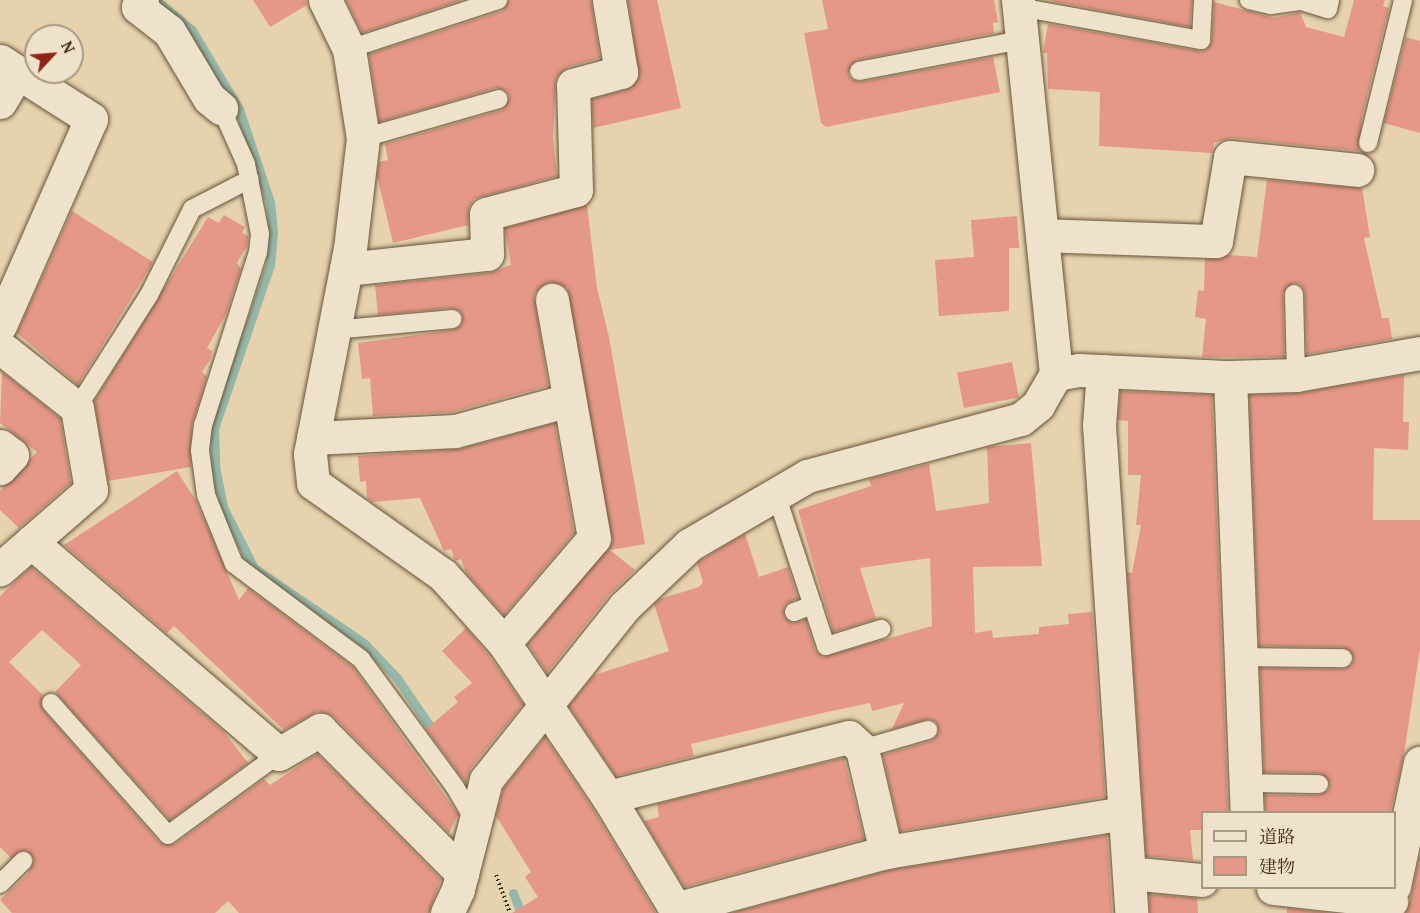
<!DOCTYPE html>
<html>
<head>
<meta charset="utf-8">
<style>
	body { margin:0 }
	#map { position:relative; width:1420px; height:913px; overflow:hidden; background:#e6d3ae; font-family:"Gentium Book Plus","Noto Serif JP",serif }
	div>[style] { position:absolute }
	.stream>* { height:9px; margin:-4.5px; padding:0 4.5px; transform-origin:4.5px; border-radius:4.5px; background:#96b8a9 }
	.building>* { inset:0; background:#e59888; transform-origin:0 0 }
	.path>* { height:4px; margin-top:-2px; transform-origin:0; background:repeating-linear-gradient(90deg,#3b2914 0 1.5px,transparent 0 4.5px) }
	.roads { filter:drop-shadow(0 0 2px #66543a) drop-shadow(0 0 2px #66543a) }
	.service>* { height:18px; margin:-9px; padding:0 9px; transform-origin:9px; border-radius:9px; background:#efe2ca }
	.minor>* { height:33px; margin:-16.5px; padding:0 16.5px; transform-origin:16.5px; border-radius:16.5px; background:#efe2ca }
	span { translate:-50% -50%; white-space:nowrap; text-align:center; line-height:1.15; -webkit-text-stroke:4.5px #efe2ca; paint-order:stroke }
	.legend { position:absolute; left:1201px; top:811px; width:195px; height:78px; box-sizing:border-box; background:#efe2ca; border:2px solid #a79881; margin:0; padding:8px 10px; list-style:none; font-size:18px; color:#3b2914 }
	.legend li { display:flex; align-items:center; gap:12px; height:30px }
	.legend b { width:30px; border:2px solid #a79881 }
	.north { position:absolute; left:24px; top:24px; width:60px; height:60px; box-sizing:border-box; background:#efe2ca; border:2px solid #a79881; border-radius:50%; rotate:64deg; font-size:16px; font-weight:700; line-height:24px; text-align:center; color:#3b2914 }
	.north::after { content:''; display:block; margin:auto; width:21px; height:27px; background:#8f2418; clip-path:polygon(50% 0,100% 100%,50% 72%,0 100%) }
</style>
</head>
<body>
<div id="map">
	<div class="stream">
		<div style="left:156px;top:0;width:47px;rotate:39.8deg"></div>
		<div style="left:192px;top:30px;width:92px;rotate:59.3deg"></div>
		<div style="left:239px;top:109px;width:98px;rotate:71.6deg"></div>
		<div style="left:270px;top:202px;width:30px;rotate:84deg"></div>
		<div style="left:273px;top:232px;width:33px;rotate:95deg"></div>
		<div style="left:270px;top:265px;width:173px;rotate:108.9deg"></div>
		<div style="left:214px;top:429px;width:37px;rotate:88deg"></div>
		<div style="left:215px;top:466px;width:42px;rotate:79deg"></div>
		<div style="left:223px;top:507px;width:68px;rotate:63.1deg"></div>
		<div style="left:254px;top:568px;width:133px;rotate:34.3deg"></div>
		<div style="left:364px;top:643px;width:48px;rotate:46.7deg"></div>
		<div style="left:397px;top:678px;width:69px;rotate:55.6deg"></div>
		<div style="left:513px;top:893px;width:22px;rotate:68deg"></div>
	</div>
	<div class="building">
		<div style="clip-path:polygon(253px 0,306px 0,307px 5px,270px 27px)"></div>
		<div style="clip-path:polygon(346px 0,462px 0,362px 33px)"></div>
		<div style="clip-path:polygon(509px 0,591px 0,600px 58px,568px 67px,556px 78px,553px 137px,557px 176px,474px 199px,469px 207px,468px 225px,393px 243px,377px 176px,379px 162px,388px 160px,385px 144px,502px 110px,510px 96px,506px 91px,496px 88px,379px 122px,369px 54px,502px 11px)"></div>
		<div style="clip-path:polygon(628px 0,657px 0,681px 108px,593px 128px,592px 99px,626px 90px,639px 77px)"></div>
		<div style="clip-path:polygon(822px 0,994px 0,998px 22px,993px 23px,994px 33px,857px 60px,848px 73px,851px 79px,861px 82px,993px 57px,1000px 92px,826px 127px,821px 123px,804px 33px,828px 29px)"></div>
		<div style="clip-path:polygon(1052px 0,1192px 0,1190px 27px,1051px 1px)"></div>
		<div style="clip-path:polygon(1354px 0,1385px 0,1383px 6px,1389px 8px,1362px 117px,1359px 151px,1232px 138px,1214px 143px,1212px 153px,1099px 146px,1100px 92px,1048px 89px,1047px 53px,1043px 53px,1048px 24px,1200px 51px,1206px 50px,1212px 41px,1214px 2px,1274px 18px,1300px 12px,1306px 27px,1344px 37px)"></div>
		<div style="clip-path:polygon(1406px 37px,1420px 41px,1420px 133px,1384px 123px)"></div>
		<div style="clip-path:polygon(1267px 180px,1362px 188px,1370px 237px,1364px 238px,1382px 318px,1389px 318px,1392px 339px,1307px 354px,1305px 293px,1300px 284px,1293px 283px,1283px 294px,1284px 357px,1202px 357px,1206px 319px,1195px 317px,1198px 290px,1204px 291px,1205px 259px,1228px 255px,1257px 257px)"></div>
		<div style="clip-path:polygon(587px 205px,597px 288px,609px 337px,645px 544px,610px 550px,635px 570px,609px 595px,547px 673px,528px 644px,612px 542px,567px 288px,549px 282px,534px 294px,548px 386px,452px 412px,373px 416px,370px 378px,362px 379px,358px 343px,453px 330px,462px 323px,461px 312px,452px 308px,378px 315px,375px 285px,489px 273px,511px 265px,505px 228px)"></div>
		<div style="clip-path:polygon(72px 211px,153px 262px,78px 385px,17px 333px)"></div>
		<div style="clip-path:polygon(224px 215px,245px 227px,242px 233px,248px 236px,247px 246px,237px 263px,241px 269px,226px 314px,207px 348px,212px 351px,211px 358px,202px 372px,207px 376px,192px 424px,191px 467px,108px 481px,94px 402px,208px 217px,219px 223px)"></div>
		<div style="clip-path:polygon(1017px 216px,1019px 248px,1009px 248px,1009px 311px,939px 316px,935px 260px,974px 257px,971px 220px)"></div>
		<div style="left:1012px;top:362px;width:36px;height:56px;rotate:79deg"></div>
		<div style="clip-path:polygon(2px 372px,60px 418px,71px 483px,19px 528px,0 510px,0 491px,37px 452px,0 423px)"></div>
		<div style="clip-path:polygon(1404px 375px,1403px 422px,1409px 422px,1408px 450px,1374px 448px,1373px 520px,1420px 520px,1420px 649px,1404px 754px,1390px 813px,1266px 813px,1265px 795px,1319px 795px,1328px 790px,1330px 784px,1320px 773px,1264px 772px,1260px 668px,1343px 669px,1352px 664px,1354px 658px,1343px 647px,1259px 646px,1249px 395px,1299px 393px)"></div>
		<div style="clip-path:polygon(1120px 391px,1212px 395px,1228px 813px,1203px 813px,1203px 830px,1190px 830px,1193px 860px,1146px 856px,1127px 572px,1132px 573px,1141px 525px,1136px 525px,1141px 475px,1128px 475px,1128px 421px,1118px 420px)"></div>
		<div style="clip-path:polygon(555px 423px,574px 533px,504px 615px,466px 573px,461px 559px,455px 561px,451px 549px,444px 551px,420px 498px,372px 502px,367px 498px,366px 481px,360px 482px,358px 456px,460px 449px)"></div>
		<div style="clip-path:polygon(1031px 443px,1042px 566px,973px 567px,975px 633px,992px 630px,993px 638px,1039px 634px,1039px 627px,1069px 624px,1068px 614px,1092px 612px,1105px 797px,900px 831px,883px 755px,931px 741px,939px 732px,936px 722px,930px 719px,892px 729px,904px 703px,872px 711px,870px 703px,827px 712px,691px 744px,694px 756px,616px 776px,569px 706px,594px 675px,669px 651px,654px 604px,660px 599px,699px 587px,703px 582px,697px 563px,701px 560px,745px 534px,759px 577px,788px 567px,798px 598px,785px 605px,784px 616px,793px 623px,806px 620px,815px 650px,823px 657px,932px 626px,930px 558px,860px 568px,876px 619px,833px 632px,798px 510px,871px 486px,869px 479px,929px 464px,936px 511px,989px 503px,987px 447px)"></div>
		<div style="clip-path:polygon(177px 471px,195px 499px,239px 600px,248px 588px,353px 667px,458px 814px,449px 833px,333px 716px,318px 711px,284px 730px,174px 626px,167px 633px,64px 545px)"></div>
		<div style="clip-path:polygon(31px 567px,224px 732px,248px 763px,170px 820px,55px 692px,81px 665px,42px 630px,9px 662px,43px 695px,43px 710px,160px 843px,175px 844px,264px 779px,270px 785px,317px 754px,441px 879px,429px 913px,239px 913px,228px 901px,215px 913px,12px 913px,0 900px,28px 874px,34px 859px,25px 850px,11px 858px,0 847px,0 596px)"></div>
		<div style="clip-path:polygon(466px 628px,489px 655px,523px 704px,471px 768px,466px 783px,426px 729px,458px 702px,454px 697px,472px 683px,442px 651px)"></div>
		<div style="clip-path:polygon(545px 737px,592px 807px,656px 913px,512px 913px,538px 897px,525px 877px,531px 872px,496px 816px,503px 789px)"></div>
		<div style="clip-path:polygon(844px 758px,864px 839px,684px 887px,644px 821px,659px 817px,657px 804px)"></div>
		<div style="clip-path:polygon(1107px 835px,1112px 913px,732px 913px,890px 870px)"></div>
		<div style="clip-path:polygon(1420px 854px,1420px 913px,1405px 913px,1409px 904px)"></div>
		<div style="clip-path:polygon(1149px 894px,1197px 898px,1198px 913px,1150px 913px)"></div>
		<div style="clip-path:polygon(1287px 908px,1329px 913px,1287px 913px)"></div>
	</div>
	<div class="path">
		<div style="left:496px;top:875px;width:40px;rotate:69.8deg"></div>
	</div>
	<div class="roads">
		<div class="service">
			<div style="left:1249px;top:0;width:23px;rotate:13deg"></div>
			<div style="left:1271px;top:5px;width:30px;rotate:-8deg"></div>
			<div style="left:1301px;top:1px;width:28px;rotate:17deg"></div>
			<div style="left:1328px;top:9px;width:9px;rotate:-77deg"></div>
			<div style="left:1019px;top:7px;width:185px;rotate:10.3deg"></div>
			<div style="left:1201px;top:40px;width:40px;rotate:-87.1deg"></div>
			<div style="left:349px;top:49px;width:157px;rotate:-18.2deg"></div>
			<div style="left:859px;top:71px;width:166px;rotate:-10.8deg"></div>
			<div style="left:221px;top:108px;width:61px;rotate:65.9deg"></div>
			<div style="left:246px;top:164px;width:71px;rotate:78.7deg"></div>
			<div style="left:260px;top:234px;width:18px;rotate:96deg"></div>
			<div style="left:258px;top:252px;width:182px;rotate:107.6deg"></div>
			<div style="left:203px;top:425px;width:26px;rotate:97deg"></div>
			<div style="left:200px;top:451px;width:44px;rotate:82.2deg"></div>
			<div style="left:206px;top:495px;width:74px;rotate:67.9deg"></div>
			<div style="left:234px;top:564px;width:159px;rotate:36.8deg"></div>
			<div style="left:361px;top:659px;width:159px;rotate:53.7deg"></div>
			<div style="left:455px;top:787px;width:39px;rotate:60deg"></div>
			<div style="left:363px;top:138px;width:141px;rotate:-16deg"></div>
			<div style="left:1368px;top:143px;width:147px;rotate:-76.2deg"></div>
			<div style="left:1294px;top:294px;width:81px;rotate:88.6deg"></div>
			<div style="left:334px;top:330px;width:119px;rotate:-5.3deg"></div>
			<div style="left:77px;top:408px;width:134px;rotate:-57.5deg"></div>
			<div style="left:149px;top:295px;width:96px;rotate:-63.4deg"></div>
			<div style="left:192px;top:209px;width:65px;rotate:-27.3deg"></div>
			<div style="left:776px;top:494px;width:160px;rotate:71.8deg"></div>
			<div style="left:826px;top:646px;width:58px;rotate:-17.2deg"></div>
			<div style="left:794px;top:612px;width:20px;rotate:-20deg"></div>
			<div style="left:1241px;top:657px;width:102px;rotate:0.6deg"></div>
			<div style="left:51px;top:703px;width:176px;rotate:48.4deg"></div>
			<div style="left:168px;top:835px;width:137px;rotate:-36.1deg"></div>
			<div style="left:862px;top:749px;width:69px;rotate:-16.1deg"></div>
			<div style="left:1246px;top:783px;width:73px;rotate:0.8deg"></div>
			<div style="left:0;top:884px;width:33px;rotate:-45deg"></div>
		</div>
		<div class="minor">
			<div style="left:142px;top:0;width:8px;rotate:120deg"></div>
			<div style="left:138px;top:7px;width:39px;rotate:38deg"></div>
			<div style="left:169px;top:31px;width:78px;rotate:59.2deg"></div>
			<div style="left:209px;top:98px;width:16px;rotate:40deg"></div>
			<div style="left:325px;top:0;width:55px;rotate:63.9deg"></div>
			<div style="left:349px;top:49px;width:90px;rotate:81.1deg"></div>
			<div style="left:363px;top:138px;width:111px;rotate:96.7deg"></div>
			<div style="left:350px;top:248px;width:210px;rotate:101deg"></div>
			<div style="left:310px;top:454px;width:29px;rotate:84deg"></div>
			<div style="left:313px;top:483px;width:159px;rotate:35.3deg"></div>
			<div style="left:443px;top:575px;width:91px;rotate:48.1deg"></div>
			<div style="left:504px;top:643px;width:186px;rotate:56deg"></div>
			<div style="left:608px;top:797px;width:135px;rotate:58.9deg"></div>
			<div style="left:1018px;top:0;width:376px;rotate:84.2deg"></div>
			<div style="left:0;top:61px;width:108px;rotate:32.5deg"></div>
			<div style="left:91px;top:119px;width:225px;rotate:113.8deg"></div>
			<div style="left:0;top:102px;width:35px;rotate:-59deg"></div>
			<div style="left:1042px;top:235px;width:174px;rotate:2deg"></div>
			<div style="left:1216px;top:241px;width:85px;rotate:-80.5deg"></div>
			<div style="left:1230px;top:157px;width:128px;rotate:5.8deg"></div>
			<div style="left:346px;top:269px;width:142px;rotate:-6.1deg"></div>
			<div style="left:487px;top:254px;width:40px;rotate:-91.4deg"></div>
			<div style="left:486px;top:214px;width:93px;rotate:-14.9deg"></div>
			<div style="left:576px;top:190px;width:105px;rotate:-91.6deg"></div>
			<div style="left:573px;top:85px;width:50px;rotate:-15.2deg"></div>
			<div style="left:621px;top:72px;width:73px;rotate:-99.5deg"></div>
			<div style="left:0;top:347px;width:98px;rotate:38.4deg"></div>
			<div style="left:77px;top:408px;width:83px;rotate:80.3deg"></div>
			<div style="left:91px;top:490px;width:121px;rotate:139deg"></div>
			<div style="left:1103px;top:371px;width:54px;rotate:94.2deg"></div>
			<div style="left:1099px;top:425px;width:489px;rotate:86.2deg"></div>
			<div style="left:1230px;top:377px;width:435px;rotate:87.8deg"></div>
			<div style="left:313px;top:438px;width:142px;rotate:-2.8deg"></div>
			<div style="left:455px;top:431px;width:118px;rotate:-15.2deg"></div>
			<div style="left:0;top:446px;width:15px;rotate:37deg"></div>
			<div style="left:12px;top:455px;width:18px;rotate:133deg"></div>
			<div style="left:31px;top:542px;width:326px;rotate:40.5deg"></div>
			<div style="left:279px;top:754px;width:48px;rotate:-30.3deg"></div>
			<div style="left:320px;top:730px;width:202px;rotate:45.2deg"></div>
			<div style="left:504px;top:643px;width:138px;rotate:-49.4deg"></div>
			<div style="left:594px;top:538px;width:242px;rotate:-100deg"></div>
			<div style="left:608px;top:797px;width:248px;rotate:-14deg"></div>
			<div style="left:849px;top:737px;width:18px;rotate:43deg"></div>
			<div style="left:862px;top:749px;width:106px;rotate:76.9deg"></div>
			<div style="left:1129px;top:873px;width:73px;rotate:5.5deg"></div>
			<div style="left:1394px;top:886px;width:126px;rotate:-78.1deg"></div>
			<div style="left:1273px;top:888px;width:119px;rotate:6.3deg"></div>
			<div style="left:675px;top:909px;width:219px;rotate:-15.1deg"></div>
			<div style="left:886px;top:852px;width:241px;rotate:-9.3deg"></div>
			<div style="left:447px;top:913px;width:26px;rotate:-65deg"></div>
			<div style="left:458px;top:889px;width:113px;rotate:-75.6deg"></div>
			<div style="left:486px;top:780px;width:221px;rotate:-51.4deg"></div>
			<div style="left:624px;top:607px;width:90px;rotate:-43.6deg"></div>
			<div style="left:689px;top:545px;width:137px;rotate:-30.3deg"></div>
			<div style="left:807px;top:476px;width:221px;rotate:-14.9deg"></div>
			<div style="left:1021px;top:419px;width:22px;rotate:-39deg"></div>
			<div style="left:1038px;top:405px;width:36px;rotate:-60deg"></div>
			<div style="left:1056px;top:374px;width:23px;rotate:-10deg"></div>
			<div style="left:1079px;top:370px;width:151px;rotate:2.7deg"></div>
			<div style="left:1230px;top:377px;width:66px;rotate:-1.7deg"></div>
			<div style="left:1296px;top:375px;width:126px;rotate:-10.1deg"></div>
		</div>
	</div>
	<ul class="legend">
	<li><b style="height:8px;background:#efe2ca"></b>道路</li>
	<li><b style="height:16px;background:#e59888"></b>建物</li>
	</ul>
	<div class="north">N</div>
</div>
</body>
</html>
